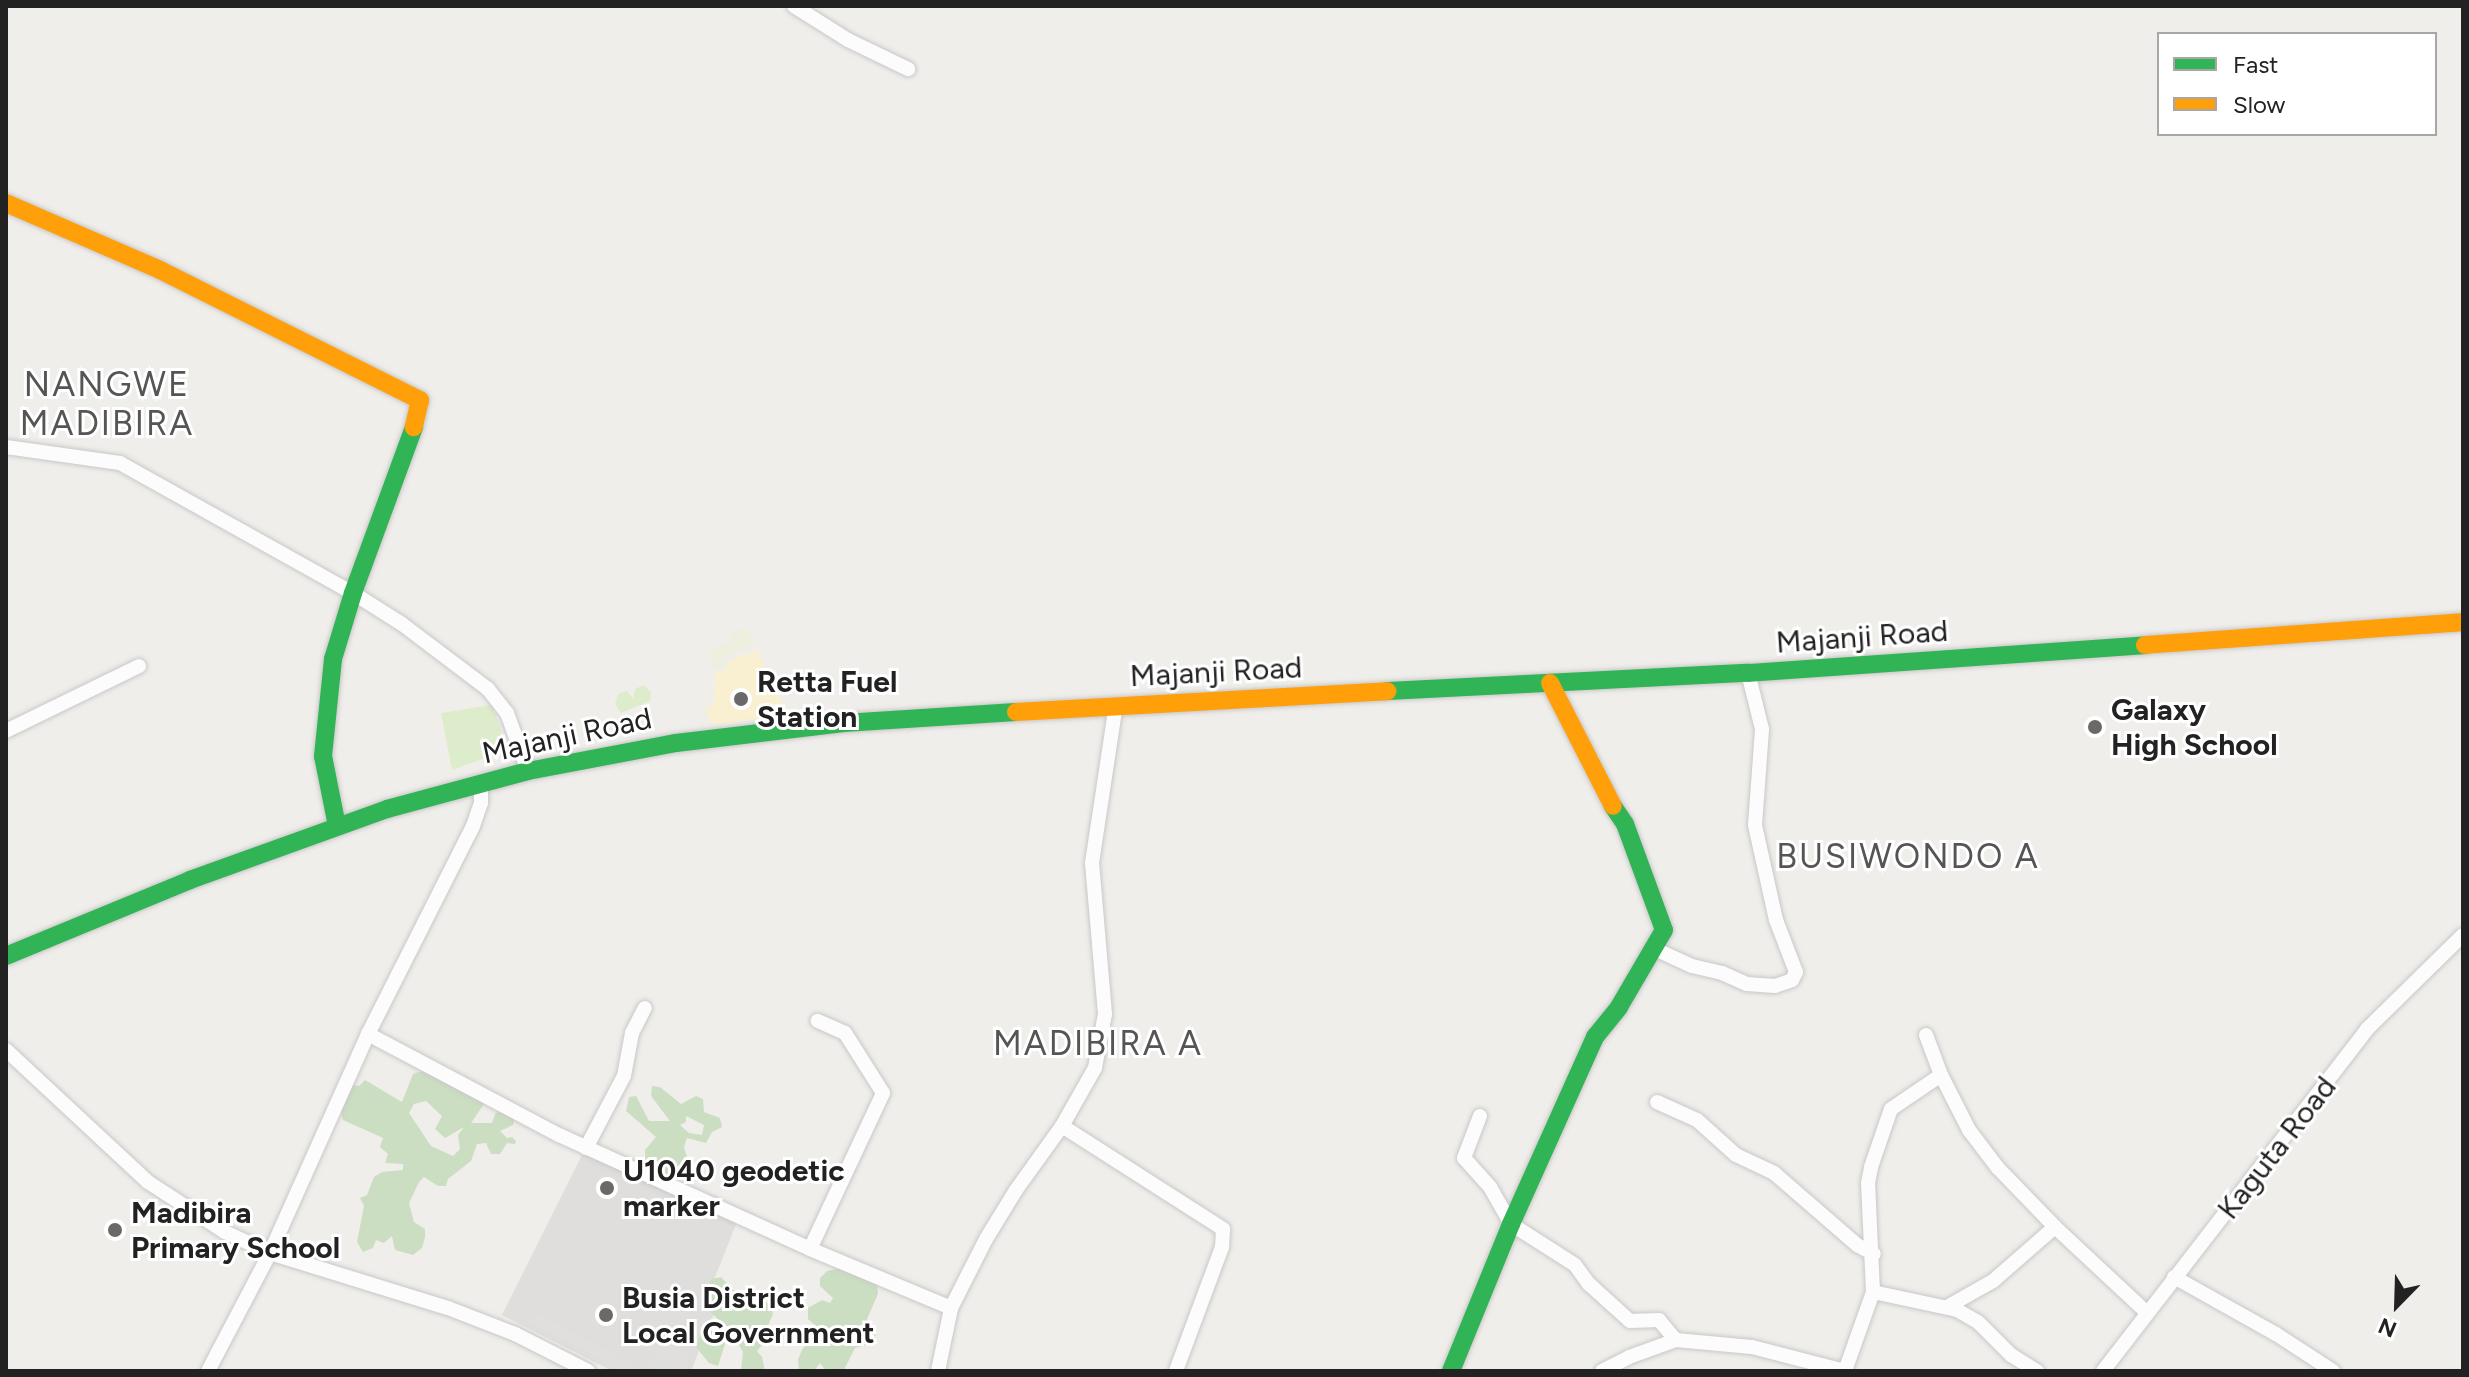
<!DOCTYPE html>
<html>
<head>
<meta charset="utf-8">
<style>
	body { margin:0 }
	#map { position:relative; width:2469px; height:1377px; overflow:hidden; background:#f0eeeb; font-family:Figtree,sans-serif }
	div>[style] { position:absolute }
	.residential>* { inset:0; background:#dfdedc }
	.farmland>* { inset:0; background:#efefdf }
	.grass>* { inset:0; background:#ddeccb }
	.forest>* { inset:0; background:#cbdec1 }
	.sand>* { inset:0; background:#f8f0d0 }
	.parking>* { inset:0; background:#e0dfde }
	.roads { filter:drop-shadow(0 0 2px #c9c8c7) drop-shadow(0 0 2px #c9c8c7) }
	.street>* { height:14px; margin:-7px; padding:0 7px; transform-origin:7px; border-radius:7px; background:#fdfcfc }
	.fast>* { height:18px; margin:-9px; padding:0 9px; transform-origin:9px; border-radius:9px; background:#30b455 }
	.slow>* { height:18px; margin:-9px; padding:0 9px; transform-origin:9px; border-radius:9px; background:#ff9f0a }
	.dots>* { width:22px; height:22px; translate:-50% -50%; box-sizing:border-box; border:4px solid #fff; border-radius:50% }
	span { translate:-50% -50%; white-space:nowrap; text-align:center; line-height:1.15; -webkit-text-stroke:6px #fff; paint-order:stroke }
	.street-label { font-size:30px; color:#222 }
	.poi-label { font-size:30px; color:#222; font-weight:700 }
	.left { translate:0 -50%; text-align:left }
	.quarter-label { font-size:34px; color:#555; letter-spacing:2px }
	.frame { position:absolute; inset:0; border:8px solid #222; pointer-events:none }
	.legend { position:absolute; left:2157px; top:32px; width:280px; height:104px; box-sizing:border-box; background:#fff; border:2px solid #a7a7a7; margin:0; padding:10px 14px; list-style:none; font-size:24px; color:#222 }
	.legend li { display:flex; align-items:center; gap:16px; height:40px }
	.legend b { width:40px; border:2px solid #a7a7a7 }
	.north { position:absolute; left:2357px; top:1265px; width:80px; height:80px; -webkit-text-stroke:6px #fff; paint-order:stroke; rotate:203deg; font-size:22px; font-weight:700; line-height:32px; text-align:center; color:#222 }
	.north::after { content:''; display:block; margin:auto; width:28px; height:36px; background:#222; clip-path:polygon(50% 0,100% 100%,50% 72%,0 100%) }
</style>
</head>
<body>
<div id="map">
	<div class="residential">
		<div style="clip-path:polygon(583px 1153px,737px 1222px,706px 1300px,717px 1306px,691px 1371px,612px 1371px,502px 1315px)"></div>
	</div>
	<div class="farmland">
		<div style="clip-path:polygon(747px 626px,755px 644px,724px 659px,726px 666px,714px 670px,707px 653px,732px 639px,730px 632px)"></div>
	</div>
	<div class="grass">
		<div style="clip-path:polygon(644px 685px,651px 692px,650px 701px,621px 713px,615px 704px,618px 694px,627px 691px,633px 699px,635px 689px)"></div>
		<div style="clip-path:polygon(492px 705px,508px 750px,452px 770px,441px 713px)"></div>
	</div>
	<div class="forest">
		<div style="clip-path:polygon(evenodd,422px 1071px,486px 1101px,471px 1123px,492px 1123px,495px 1114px,502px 1110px,515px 1118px,513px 1125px,500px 1131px,507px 1138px,512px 1137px,516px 1141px,515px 1144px,507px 1143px,500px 1154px,491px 1154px,486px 1143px,477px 1144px,471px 1161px,448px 1179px,446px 1186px,438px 1186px,424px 1177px,419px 1182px,409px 1203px,414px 1222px,425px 1229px,425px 1237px,422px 1248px,413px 1255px,395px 1250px,392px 1236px,384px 1243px,376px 1240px,373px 1248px,363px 1252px,357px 1242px,364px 1206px,360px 1198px,367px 1195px,374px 1177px,382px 1172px,403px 1170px,403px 1164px,385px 1163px,388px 1154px,380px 1147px,383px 1138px,343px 1120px,341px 1112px,353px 1085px,359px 1086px,365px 1080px,402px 1102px,413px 1074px,422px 1071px,426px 1101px,442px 1116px,435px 1129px,445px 1138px,464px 1127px,458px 1135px,460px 1149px,453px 1156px,431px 1146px,409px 1113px,414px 1104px,426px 1101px)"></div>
		<div style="clip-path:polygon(evenodd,652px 1086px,660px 1087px,681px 1104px,696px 1096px,703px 1099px,704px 1112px,720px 1118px,722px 1127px,712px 1132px,706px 1143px,687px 1138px,684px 1147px,688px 1161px,678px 1179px,659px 1173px,645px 1161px,645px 1150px,656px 1137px,626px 1111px,629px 1097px,636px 1096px,649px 1121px,670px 1121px,651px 1096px,652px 1086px,686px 1116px,704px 1125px,702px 1135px,689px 1133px,680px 1125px,686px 1122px,686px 1116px)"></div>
		<div style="clip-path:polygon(845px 1267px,877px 1284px,878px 1294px,867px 1319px,876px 1335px,870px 1344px,855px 1348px,844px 1370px,826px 1371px,820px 1363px,814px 1371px,799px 1371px,798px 1359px,803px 1348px,816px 1333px,816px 1326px,808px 1319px,808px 1308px,822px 1300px,830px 1303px,833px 1298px,820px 1286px,820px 1278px,827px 1271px)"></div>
		<div style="clip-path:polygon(721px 1277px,733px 1290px,771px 1304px,773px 1314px,764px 1335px,764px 1343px,757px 1351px,762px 1357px,765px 1371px,741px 1371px,743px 1352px,737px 1342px,738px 1336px,726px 1330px,721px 1333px,725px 1344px,718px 1366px,709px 1363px,696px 1347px,700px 1336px,718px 1319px,707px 1309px,703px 1298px,711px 1279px)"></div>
	</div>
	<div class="sand">
		<div style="clip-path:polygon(757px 650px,785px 708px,771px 717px,712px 725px,705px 708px,714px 705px,715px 673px,725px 670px,729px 661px)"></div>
	</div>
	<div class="parking">
		<div style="clip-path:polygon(538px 1314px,645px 1371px,622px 1371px,530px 1322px)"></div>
		<div style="clip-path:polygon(662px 1337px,691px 1354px,683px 1371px,664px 1371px,649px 1364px)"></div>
	</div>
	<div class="roads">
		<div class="street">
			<div style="left:794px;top:6px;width:64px;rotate:32.2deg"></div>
			<div style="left:848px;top:40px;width:67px;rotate:25.8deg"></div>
			<div style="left:6px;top:447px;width:115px;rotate:8deg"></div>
			<div style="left:120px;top:463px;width:267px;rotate:29.2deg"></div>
			<div style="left:353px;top:593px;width:58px;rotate:32.3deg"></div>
			<div style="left:402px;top:624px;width:108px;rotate:37.1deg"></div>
			<div style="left:488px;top:689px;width:31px;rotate:52deg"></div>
			<div style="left:507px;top:713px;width:62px;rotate:70.1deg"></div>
			<div style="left:6px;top:731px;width:148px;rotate:-26deg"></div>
			<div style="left:1653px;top:948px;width:43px;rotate:24.8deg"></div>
			<div style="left:1692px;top:966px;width:31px;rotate:13deg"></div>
			<div style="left:1722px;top:973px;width:27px;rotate:24deg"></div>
			<div style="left:1747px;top:984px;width:28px;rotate:4deg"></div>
			<div style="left:1775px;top:986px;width:18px;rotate:-19deg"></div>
			<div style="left:1792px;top:980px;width:9px;rotate:-63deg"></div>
			<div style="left:1796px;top:972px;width:56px;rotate:-111deg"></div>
			<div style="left:1776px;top:920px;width:97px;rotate:-102.5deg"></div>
			<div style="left:1755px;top:825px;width:96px;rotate:-85.8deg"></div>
			<div style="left:1762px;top:729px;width:58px;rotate:-104deg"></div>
			<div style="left:368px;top:1034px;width:216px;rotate:27.9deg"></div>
			<div style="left:559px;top:1135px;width:276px;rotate:24.4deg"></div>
			<div style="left:810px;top:1249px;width:153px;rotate:22.7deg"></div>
			<div style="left:1926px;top:1035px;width:43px;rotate:69.4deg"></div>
			<div style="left:1941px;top:1075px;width:62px;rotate:63deg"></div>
			<div style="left:1969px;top:1130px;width:48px;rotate:52.7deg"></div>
			<div style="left:1998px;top:1168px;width:82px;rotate:46deg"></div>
			<div style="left:2055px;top:1227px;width:125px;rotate:43deg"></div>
			<div style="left:6px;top:1050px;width:194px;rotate:42.9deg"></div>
			<div style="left:148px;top:1182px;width:92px;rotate:33deg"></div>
			<div style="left:225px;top:1232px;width:50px;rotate:25deg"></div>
			<div style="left:270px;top:1253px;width:186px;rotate:17.2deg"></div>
			<div style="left:448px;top:1308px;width:72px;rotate:21.2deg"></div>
			<div style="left:515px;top:1334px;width:82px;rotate:26.9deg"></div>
			<div style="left:1657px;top:1102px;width:44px;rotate:24.2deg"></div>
			<div style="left:1697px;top:1120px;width:52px;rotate:41.9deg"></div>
			<div style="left:1736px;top:1155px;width:42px;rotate:25.3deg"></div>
			<div style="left:1774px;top:1173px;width:110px;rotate:40.9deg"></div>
			<div style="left:1857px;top:1245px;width:19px;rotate:28deg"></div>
			<div style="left:1480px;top:1116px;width:45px;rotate:110.9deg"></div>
			<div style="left:1464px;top:1158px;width:39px;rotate:48deg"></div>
			<div style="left:1490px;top:1187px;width:43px;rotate:60.4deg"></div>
			<div style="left:1511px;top:1224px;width:76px;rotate:32.6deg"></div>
			<div style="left:1575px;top:1265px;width:24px;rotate:54deg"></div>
			<div style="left:1589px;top:1284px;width:55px;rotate:42.1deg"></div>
			<div style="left:1630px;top:1321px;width:29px;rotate:-2deg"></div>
			<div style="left:1659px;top:1320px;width:26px;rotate:50deg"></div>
			<div style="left:1062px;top:1126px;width:191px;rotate:32.6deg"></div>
			<div style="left:1223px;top:1229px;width:18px;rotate:93deg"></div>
			<div style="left:1222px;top:1247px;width:132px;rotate:110.4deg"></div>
			<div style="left:586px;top:1148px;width:81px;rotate:-62.2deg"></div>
			<div style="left:624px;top:1076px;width:44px;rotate:-79.5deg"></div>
			<div style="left:632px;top:1033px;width:28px;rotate:-63deg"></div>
			<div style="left:810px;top:1249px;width:172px;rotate:-64.9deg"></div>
			<div style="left:883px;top:1093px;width:71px;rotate:-122.3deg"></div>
			<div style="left:845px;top:1033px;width:30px;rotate:-156deg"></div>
			<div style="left:2174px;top:1277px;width:117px;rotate:29.2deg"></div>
			<div style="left:2276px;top:1334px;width:68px;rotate:33deg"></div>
			<div style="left:1873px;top:1292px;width:86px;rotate:12.1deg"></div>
			<div style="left:1957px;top:1310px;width:24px;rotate:30deg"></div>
			<div style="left:1978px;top:1322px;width:47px;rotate:45deg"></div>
			<div style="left:2011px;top:1355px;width:31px;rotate:32deg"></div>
			<div style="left:1947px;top:1307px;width:53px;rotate:-29.5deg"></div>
			<div style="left:1993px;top:1281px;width:82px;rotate:-41.1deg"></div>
			<div style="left:208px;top:1371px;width:133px;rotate:-62.3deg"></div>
			<div style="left:270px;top:1253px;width:240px;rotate:-65.9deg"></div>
			<div style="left:368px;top:1034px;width:233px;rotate:-63.2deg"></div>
			<div style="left:473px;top:826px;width:24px;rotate:-71deg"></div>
			<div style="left:481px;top:803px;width:21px;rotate:-90deg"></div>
			<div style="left:938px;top:1371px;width:64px;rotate:-78.3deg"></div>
			<div style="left:951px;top:1308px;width:77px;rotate:-63.1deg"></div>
			<div style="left:986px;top:1239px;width:57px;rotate:-58.5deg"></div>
			<div style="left:1016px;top:1190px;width:79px;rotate:-54.3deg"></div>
			<div style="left:1062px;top:1126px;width:67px;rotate:-60.4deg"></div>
			<div style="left:1095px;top:1068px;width:55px;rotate:-79.5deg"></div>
			<div style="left:1105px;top:1014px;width:152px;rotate:-94.9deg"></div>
			<div style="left:1092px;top:863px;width:160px;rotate:-81.4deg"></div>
			<div style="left:1602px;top:1371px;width:30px;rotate:-27deg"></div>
			<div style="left:1629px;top:1357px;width:50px;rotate:-19.9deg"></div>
			<div style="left:1676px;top:1340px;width:76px;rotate:5.3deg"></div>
			<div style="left:1752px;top:1347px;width:96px;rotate:14.5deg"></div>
			<div style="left:1845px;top:1371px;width:84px;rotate:-70.5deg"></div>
			<div style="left:1873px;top:1292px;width:109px;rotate:-92.6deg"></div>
			<div style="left:1868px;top:1183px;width:16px;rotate:-79deg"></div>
			<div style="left:1871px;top:1167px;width:61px;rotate:-71deg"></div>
			<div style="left:1891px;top:1109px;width:60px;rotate:-34.2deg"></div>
			<div style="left:2103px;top:1371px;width:432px;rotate:-52.3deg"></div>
			<div style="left:2367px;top:1029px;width:134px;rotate:-44.4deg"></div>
		</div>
		<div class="fast">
			<div style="left:1387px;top:691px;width:361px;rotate:-2.9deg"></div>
			<div style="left:1748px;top:673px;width:398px;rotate:-4deg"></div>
			<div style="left:337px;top:826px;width:71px;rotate:-101.3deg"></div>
			<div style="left:323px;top:756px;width:98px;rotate:-84.1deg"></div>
			<div style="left:333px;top:659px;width:69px;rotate:-73.1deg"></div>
			<div style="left:353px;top:593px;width:177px;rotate:-69.8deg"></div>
			<div style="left:6px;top:956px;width:199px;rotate:-22.4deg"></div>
			<div style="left:190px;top:880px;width:209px;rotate:-19.8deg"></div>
			<div style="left:387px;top:809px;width:146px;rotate:-15.1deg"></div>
			<div style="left:528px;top:771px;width:151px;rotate:-10.7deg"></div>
			<div style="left:676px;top:743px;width:169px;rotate:-6.8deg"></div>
			<div style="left:844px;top:723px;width:172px;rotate:-3.7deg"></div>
			<div style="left:1451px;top:1371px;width:159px;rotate:-67.8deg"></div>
			<div style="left:1511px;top:1224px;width:205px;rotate:-65.8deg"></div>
			<div style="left:1595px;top:1037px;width:38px;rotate:-51deg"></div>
			<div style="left:1619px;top:1007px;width:89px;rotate:-59.7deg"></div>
			<div style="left:1664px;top:930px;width:113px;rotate:-110.2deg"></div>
			<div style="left:1625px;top:824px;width:22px;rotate:-124deg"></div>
		</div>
		<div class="slow">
			<div style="left:6px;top:203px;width:168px;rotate:23.5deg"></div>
			<div style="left:160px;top:270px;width:291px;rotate:26.6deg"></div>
			<div style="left:420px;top:400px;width:28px;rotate:103deg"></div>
			<div style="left:2145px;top:645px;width:319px;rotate:-4.1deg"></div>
			<div style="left:1550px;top:683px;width:138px;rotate:62.9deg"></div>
			<div style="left:1016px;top:712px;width:372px;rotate:-3.2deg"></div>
		</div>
	</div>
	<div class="dots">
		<div style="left:741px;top:699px;background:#6a6968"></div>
		<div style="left:2095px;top:727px;background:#6a6968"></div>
		<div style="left:607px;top:1188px;background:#6a6968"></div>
		<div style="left:115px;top:1230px;background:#6a6968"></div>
		<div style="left:606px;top:1315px;background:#6a6968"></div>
	</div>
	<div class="street-label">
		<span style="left:1862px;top:637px;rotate:-4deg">Majanji Road</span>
		<span style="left:1216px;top:672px;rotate:-3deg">Majanji Road</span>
		<span style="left:567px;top:736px;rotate:-12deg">Majanji Road</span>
		<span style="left:2277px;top:1148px;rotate:-52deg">Kaguta Road</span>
	</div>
	<div class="poi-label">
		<span class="left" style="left:757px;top:699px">Retta Fuel<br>Station</span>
		<span class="left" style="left:2111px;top:727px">Galaxy<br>High School</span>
		<span class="left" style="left:623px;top:1188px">U1040 geodetic<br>marker</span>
		<span class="left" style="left:131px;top:1230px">Madibira<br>Primary School</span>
		<span class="left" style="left:622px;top:1315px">Busia District<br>Local Government</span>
	</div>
	<div class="quarter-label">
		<span style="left:107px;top:404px">NANGWE<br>MADIBIRA</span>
		<span style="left:1908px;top:857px">BUSIWONDO A</span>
		<span style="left:1098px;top:1044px">MADIBIRA A</span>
	</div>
	<div class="frame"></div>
	<ul class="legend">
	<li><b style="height:10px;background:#30b455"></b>Fast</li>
	<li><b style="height:10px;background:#ff9f0a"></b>Slow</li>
	</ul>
	<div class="north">N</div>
</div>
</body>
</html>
